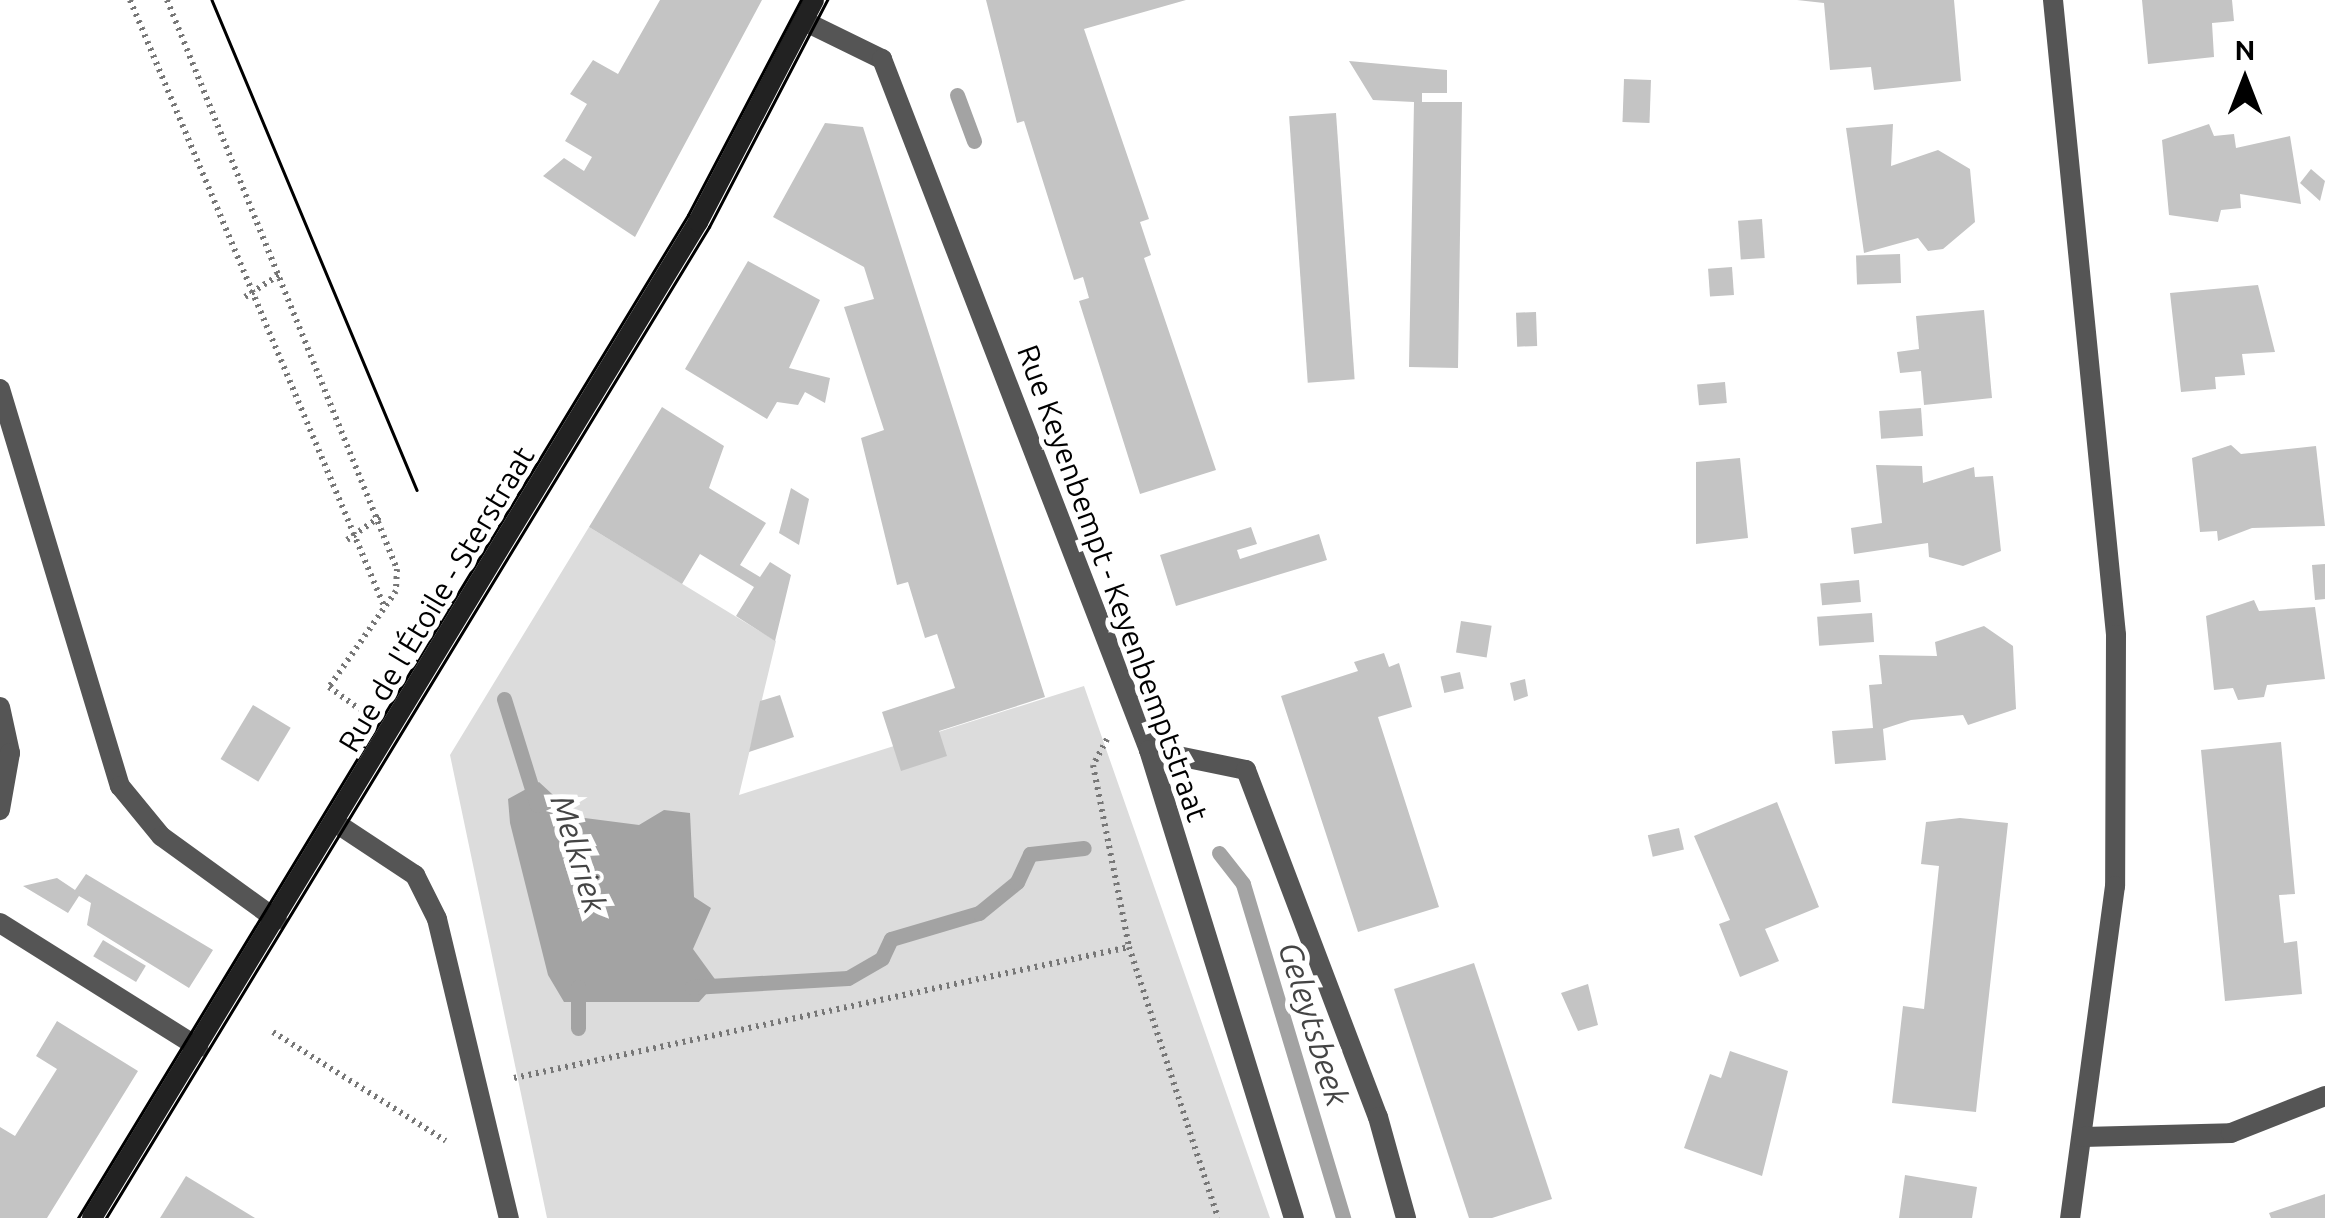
<!DOCTYPE html>
<html>
<head>
<meta charset="utf-8">
<style>
	body { margin:0 }
	#map { position:relative; width:2325px; height:1218px; overflow:hidden; background:#fff; font-family:Ubuntu,sans-serif }
	div>[style] { position:absolute }
	.green>* { inset:0; background:#dcdcdc }
	.water>* { inset:0; background:#a3a3a3 }
	.stream>* { height:15px; margin:-7.5px; padding:0 7.5px; transform-origin:7.5px; border-radius:7.5px; background:#a3a3a3 }
	.building>* { inset:0; background:#c4c4c4; transform-origin:0 0 }
	.path>* { height:6px; margin-top:-3px; transform-origin:0; background:repeating-linear-gradient(90deg,#777 0 2.5px,transparent 0 7.5px) }
	.lane>* { height:20px; margin:-10px; padding:0 10px; transform-origin:10px; border-radius:10px; background:#555 }
	.street>* { height:20px; margin:-10px; padding:0 10px; transform-origin:10px; border-radius:10px; background:#555 }
	.secondary>* { height:20px; margin:-10px; padding:0 10px; transform-origin:10px; border-radius:10px; background:#222 }
	.tram>* { height:2.5px; margin:-1.25px; padding:0 1.25px; transform-origin:1.25px; border-radius:1.25px; background:#000 }
	span { translate:-50% -50%; white-space:nowrap; text-align:center; line-height:1.15; -webkit-text-stroke:10px #fff; paint-order:stroke }
	.street-label { font-size:30px; color:#000 }
	.water-label { font-size:32px; color:#444; font-style:italic }
	.north { position:absolute; left:2195px; top:30px; width:100px; height:100px; -webkit-text-stroke:8px #fff; paint-order:stroke; rotate:0deg; font-size:28px; font-weight:700; line-height:40px; text-align:center; color:#000 }
	.north::after { content:''; display:block; margin:auto; width:35px; height:45px; background:#000; clip-path:polygon(50% 0,100% 100%,50% 72%,0 100%) }
</style>
</head>
<body>
<div id="map">
	<div class="green">
		<div style="clip-path:polygon(589px 527px,776px 641px,739px 795px,1084px 686px,1270px 1218px,547px 1218px,450px 755px)"></div>
	</div>
	<div class="water">
		<div style="clip-path:polygon(539px 782px,577px 817px,639px 825px,664px 810px,690px 813px,694px 897px,711px 908px,693px 949px,717px 982px,699px 1002px,564px 1002px,548px 975px,510px 823px,508px 799px)"></div>
	</div>
	<div class="stream">
		<div style="left:957px;top:95px;width:49px;rotate:69.7deg"></div>
		<div style="left:504px;top:699px;width:111px;rotate:72.7deg"></div>
		<div style="left:1219px;top:853px;width:39px;rotate:52deg"></div>
		<div style="left:1243px;top:884px;width:349px;rotate:73.3deg"></div>
		<div style="left:578px;top:987px;width:41px;rotate:90deg"></div>
		<div style="left:692px;top:987px;width:156px;rotate:-3.3deg"></div>
		<div style="left:848px;top:978px;width:39px;rotate:-30deg"></div>
		<div style="left:882px;top:958px;width:21px;rotate:-65deg"></div>
		<div style="left:891px;top:939px;width:92px;rotate:-16.5deg"></div>
		<div style="left:979px;top:913px;width:49px;rotate:-39.2deg"></div>
		<div style="left:1017px;top:882px;width:31px;rotate:-65deg"></div>
		<div style="left:1030px;top:854px;width:54px;rotate:-6.3deg"></div>
	</div>
	<div class="building">
		<div style="clip-path:polygon(660px 0,762px 0,635px 237px,543px 176px,564px 158px,584px 171px,592px 157px,565px 141px,587px 104px,570px 94px,593px 60px,618px 74px)"></div>
		<div style="clip-path:polygon(986px 0,1186px 0,1084px 29px,1149px 219px,1140px 222px,1151px 255px,1144px 258px,1216px 470px,1140px 494px,1079px 301px,1089px 298px,1083px 277px,1074px 280px,1024px 121px,1017px 123px)"></div>
		<div style="clip-path:polygon(1797px 0,1954px 0,1961px 81px,1874px 90px,1871px 67px,1830px 70px,1824px 3px)"></div>
		<div style="clip-path:polygon(2142px 0,2232px 0,2234px 21px,2212px 23px,2214px 57px,2148px 64px)"></div>
		<div style="clip-path:polygon(1349px 61px,1447px 70px,1447px 93px,1422px 93px,1422px 102px,1462px 102px,1458px 368px,1409px 367px,1414px 102px,1373px 100px)"></div>
		<div style="left:1624px;top:79px;width:27px;height:43px;rotate:2deg"></div>
		<div style="left:1336px;top:113px;width:267px;height:47px;rotate:86deg"></div>
		<div style="clip-path:polygon(825px 123px,863px 127px,1045px 697px,939px 731px,947px 756px,901px 771px,882px 712px,955px 688px,937px 634px,925px 638px,908px 582px,897px 585px,861px 438px,884px 430px,844px 307px,874px 299px,864px 267px,773px 217px)"></div>
		<div style="clip-path:polygon(1893px 124px,1891px 166px,1938px 150px,1970px 169px,1975px 222px,1943px 249px,1928px 251px,1918px 238px,1864px 253px,1846px 128px)"></div>
		<div style="clip-path:polygon(2209px 124px,2214px 136px,2234px 134px,2236px 148px,2290px 136px,2301px 204px,2240px 194px,2241px 208px,2221px 210px,2218px 222px,2169px 215px,2162px 140px)"></div>
		<div style="clip-path:polygon(2311px 169px,2325px 181px,2320px 201px,2300px 183px)"></div>
		<div style="left:1762px;top:219px;width:39px;height:24px;rotate:86deg"></div>
		<div style="left:1900px;top:254px;width:29px;height:44px;rotate:88deg"></div>
		<div style="clip-path:polygon(748px 261px,820px 300px,789px 368px,830px 378px,825px 403px,805px 392px,798px 405px,777px 402px,767px 419px,685px 369px)"></div>
		<div style="left:1732px;top:267px;width:28px;height:24px;rotate:86deg"></div>
		<div style="clip-path:polygon(2258px 285px,2275px 352px,2242px 354px,2245px 375px,2215px 377px,2216px 389px,2181px 392px,2170px 293px)"></div>
		<div style="clip-path:polygon(1984px 310px,1992px 398px,1924px 405px,1921px 371px,1900px 373px,1897px 352px,1919px 349px,1916px 316px)"></div>
		<div style="left:1536px;top:312px;width:34px;height:20px;rotate:88deg"></div>
		<div style="left:1725px;top:382px;width:21px;height:28px;rotate:85deg"></div>
		<div style="clip-path:polygon(662px 407px,724px 446px,709px 488px,766px 523px,740px 565px,760px 577px,770px 562px,791px 575px,775px 641px,736px 616px,754px 587px,700px 554px,682px 584px,589px 527px)"></div>
		<div style="left:1921px;top:408px;width:28px;height:42px;rotate:86deg"></div>
		<div style="clip-path:polygon(2231px 445px,2241px 454px,2316px 446px,2325px 526px,2252px 528px,2218px 541px,2217px 531px,2200px 532px,2192px 458px)"></div>
		<div style="clip-path:polygon(1740px 458px,1748px 538px,1696px 544px,1696px 462px)"></div>
		<div style="clip-path:polygon(1876px 465px,1922px 466px,1923px 483px,1974px 467px,1975px 477px,1993px 476px,2001px 551px,1963px 566px,1929px 557px,1928px 543px,1854px 554px,1851px 528px,1882px 523px)"></div>
		<div style="clip-path:polygon(791px 488px,809px 499px,799px 545px,779px 533px)"></div>
		<div style="clip-path:polygon(1251px 527px,1257px 544px,1237px 550px,1240px 559px,1319px 534px,1327px 560px,1176px 606px,1160px 555px)"></div>
		<div style="clip-path:polygon(2325px 564px,2325px 599px,2315px 600px,2312px 565px)"></div>
		<div style="left:1859px;top:580px;width:22px;height:39px;rotate:85deg"></div>
		<div style="clip-path:polygon(2254px 600px,2259px 611px,2315px 607px,2325px 679px,2267px 685px,2264px 697px,2238px 700px,2233px 688px,2214px 690px,2206px 616px)"></div>
		<div style="left:1872px;top:613px;width:29px;height:55px;rotate:86deg"></div>
		<div style="left:1461px;top:621px;width:31px;height:32px;rotate:9deg"></div>
		<div style="clip-path:polygon(1984px 626px,2013px 646px,2016px 709px,1968px 725px,1963px 715px,1911px 720px,1883px 729px,1886px 760px,1835px 764px,1832px 731px,1873px 728px,1869px 685px,1882px 684px,1879px 655px,1937px 656px,1935px 642px)"></div>
		<div style="clip-path:polygon(1384px 653px,1389px 667px,1399px 663px,1412px 707px,1378px 717px,1439px 907px,1358px 932px,1281px 696px,1358px 671px,1354px 662px)"></div>
		<div style="left:1460px;top:672px;width:17px;height:20px;rotate:77deg"></div>
		<div style="clip-path:polygon(1525px 679px,1528px 696px,1514px 701px,1510px 683px)"></div>
		<div style="clip-path:polygon(780px 695px,794px 737px,749px 752px,760px 701px)"></div>
		<div style="left:253px;top:705px;width:44px;height:63px;rotate:31deg"></div>
		<div style="clip-path:polygon(2281px 742px,2295px 894px,2279px 895px,2284px 943px,2297px 941px,2302px 994px,2225px 1001px,2201px 750px)"></div>
		<div style="clip-path:polygon(1777px 802px,1819px 907px,1765px 929px,1779px 961px,1740px 977px,1719px 924px,1730px 920px,1694px 836px)"></div>
		<div style="clip-path:polygon(1960px 818px,2008px 823px,1976px 1112px,1892px 1103px,1903px 1006px,1924px 1009px,1939px 866px,1921px 864px,1926px 822px)"></div>
		<div style="left:1679px;top:828px;width:22px;height:32px;rotate:77deg"></div>
		<div style="clip-path:polygon(86px 874px,213px 950px,189px 988px,87px 925px,91px 903px,79px 896px,68px 913px,23px 886px,57px 878px,75px 890px)"></div>
		<div style="left:103px;top:940px;width:50px;height:19px;rotate:31deg"></div>
		<div style="clip-path:polygon(1474px 963px,1552px 1199px,1492px 1218px,1469px 1218px,1394px 989px)"></div>
		<div style="clip-path:polygon(1588px 984px,1598px 1025px,1578px 1031px,1561px 993px)"></div>
		<div style="clip-path:polygon(57px 1021px,138px 1071px,47px 1218px,0 1218px,0 1127px,15px 1136px,57px 1069px,36px 1056px)"></div>
		<div style="clip-path:polygon(1730px 1051px,1788px 1071px,1762px 1176px,1684px 1148px,1710px 1074px,1721px 1078px)"></div>
		<div style="clip-path:polygon(1905px 1175px,1977px 1187px,1972px 1218px,1899px 1218px)"></div>
		<div style="clip-path:polygon(186px 1176px,255px 1218px,160px 1218px)"></div>
		<div style="clip-path:polygon(2325px 1194px,2325px 1218px,2271px 1218px,2269px 1213px)"></div>
	</div>
	<div class="path">
		<div style="left:130px;top:0;width:657px;rotate:67.26deg"></div>
		<div style="left:167px;top:0;width:614px;rotate:67.99deg"></div>
		<div style="left:397px;top:569px;width:22px;rotate:93deg"></div>
		<div style="left:396px;top:591px;width:117px;rotate:124.9deg"></div>
		<div style="left:329px;top:687px;width:41px;rotate:36deg"></div>
		<div style="left:245px;top:297px;width:44px;rotate:-33deg"></div>
		<div style="left:347px;top:540px;width:42px;rotate:-35.2deg"></div>
		<div style="left:1107px;top:739px;width:30px;rotate:118deg"></div>
		<div style="left:1093px;top:765px;width:186px;rotate:78.8deg"></div>
		<div style="left:1129px;top:947px;width:285px;rotate:71.8deg"></div>
		<div style="left:273px;top:1032px;width:204px;rotate:32.2deg"></div>
		<div style="left:514px;top:1078px;width:629px;rotate:-12.02deg"></div>
	</div>
	<div class="lane">
		<div style="left:0;top:707px;width:47px;rotate:77.7deg"></div>
		<div style="left:10px;top:753px;width:58px;rotate:100deg"></div>
		<div style="left:1149px;top:750px;width:99px;rotate:11.7deg"></div>
		<div style="left:1246px;top:770px;width:371px;rotate:69.2deg"></div>
		<div style="left:1378px;top:1117px;width:105px;rotate:74.5deg"></div>
		<div style="left:0;top:923px;width:234px;rotate:32.1deg"></div>
	</div>
	<div class="street">
		<div style="left:2053px;top:0;width:638px;rotate:84.33deg"></div>
		<div style="left:2116px;top:635px;width:251px;rotate:90.2deg"></div>
		<div style="left:2115px;top:886px;width:335px;rotate:97.7deg"></div>
		<div style="left:804px;top:21px;width:87px;rotate:26deg"></div>
		<div style="left:882px;top:59px;width:741px;rotate:68.87deg"></div>
		<div style="left:1149px;top:750px;width:490px;rotate:72.8deg"></div>
		<div style="left:0;top:389px;width:415px;rotate:73.2deg"></div>
		<div style="left:120px;top:786px;width:65px;rotate:50.6deg"></div>
		<div style="left:161px;top:836px;width:143px;rotate:35.9deg"></div>
		<div style="left:336px;top:823px;width:95px;rotate:33.4deg"></div>
		<div style="left:415px;top:875px;width:49px;rotate:63.4deg"></div>
		<div style="left:437px;top:919px;width:308px;rotate:76.5deg"></div>
		<div style="left:2083px;top:1137px;width:148px;rotate:-1.5deg"></div>
		<div style="left:2231px;top:1133px;width:101px;rotate:-21.5deg"></div>
	</div>
	<div class="secondary">
		<div style="left:92px;top:1218px;width:1166px;rotate:-58.68deg"></div>
		<div style="left:698px;top:222px;width:250px;rotate:-62.4deg"></div>
	</div>
	<div class="tram">
		<div style="left:212px;top:0;width:531px;rotate:67.3deg"></div>
		<div style="left:78px;top:1218px;width:1174px;rotate:-58.69deg"></div>
		<div style="left:688px;top:215px;width:243px;rotate:-62.3deg"></div>
		<div style="left:106px;top:1218px;width:1160px;rotate:-58.68deg"></div>
		<div style="left:709px;top:227px;width:256px;rotate:-62.5deg"></div>
	</div>
	<div class="street-label">
		<span style="left:1113px;top:583px;rotate:70deg">Rue Keyenbempt - Keyenbemptstraat</span>
		<span style="left:436px;top:599px;rotate:-59deg">Rue de l'Étoile - Sterstraat</span>
	</div>
	<div class="water-label">
		<span style="left:579px;top:854px;rotate:73deg">Melkriek</span>
		<span style="left:1314px;top:1024px;rotate:73deg">Geleytsbeek</span>
	</div>
	<div class="north">N</div>
</div>
</body>
</html>
